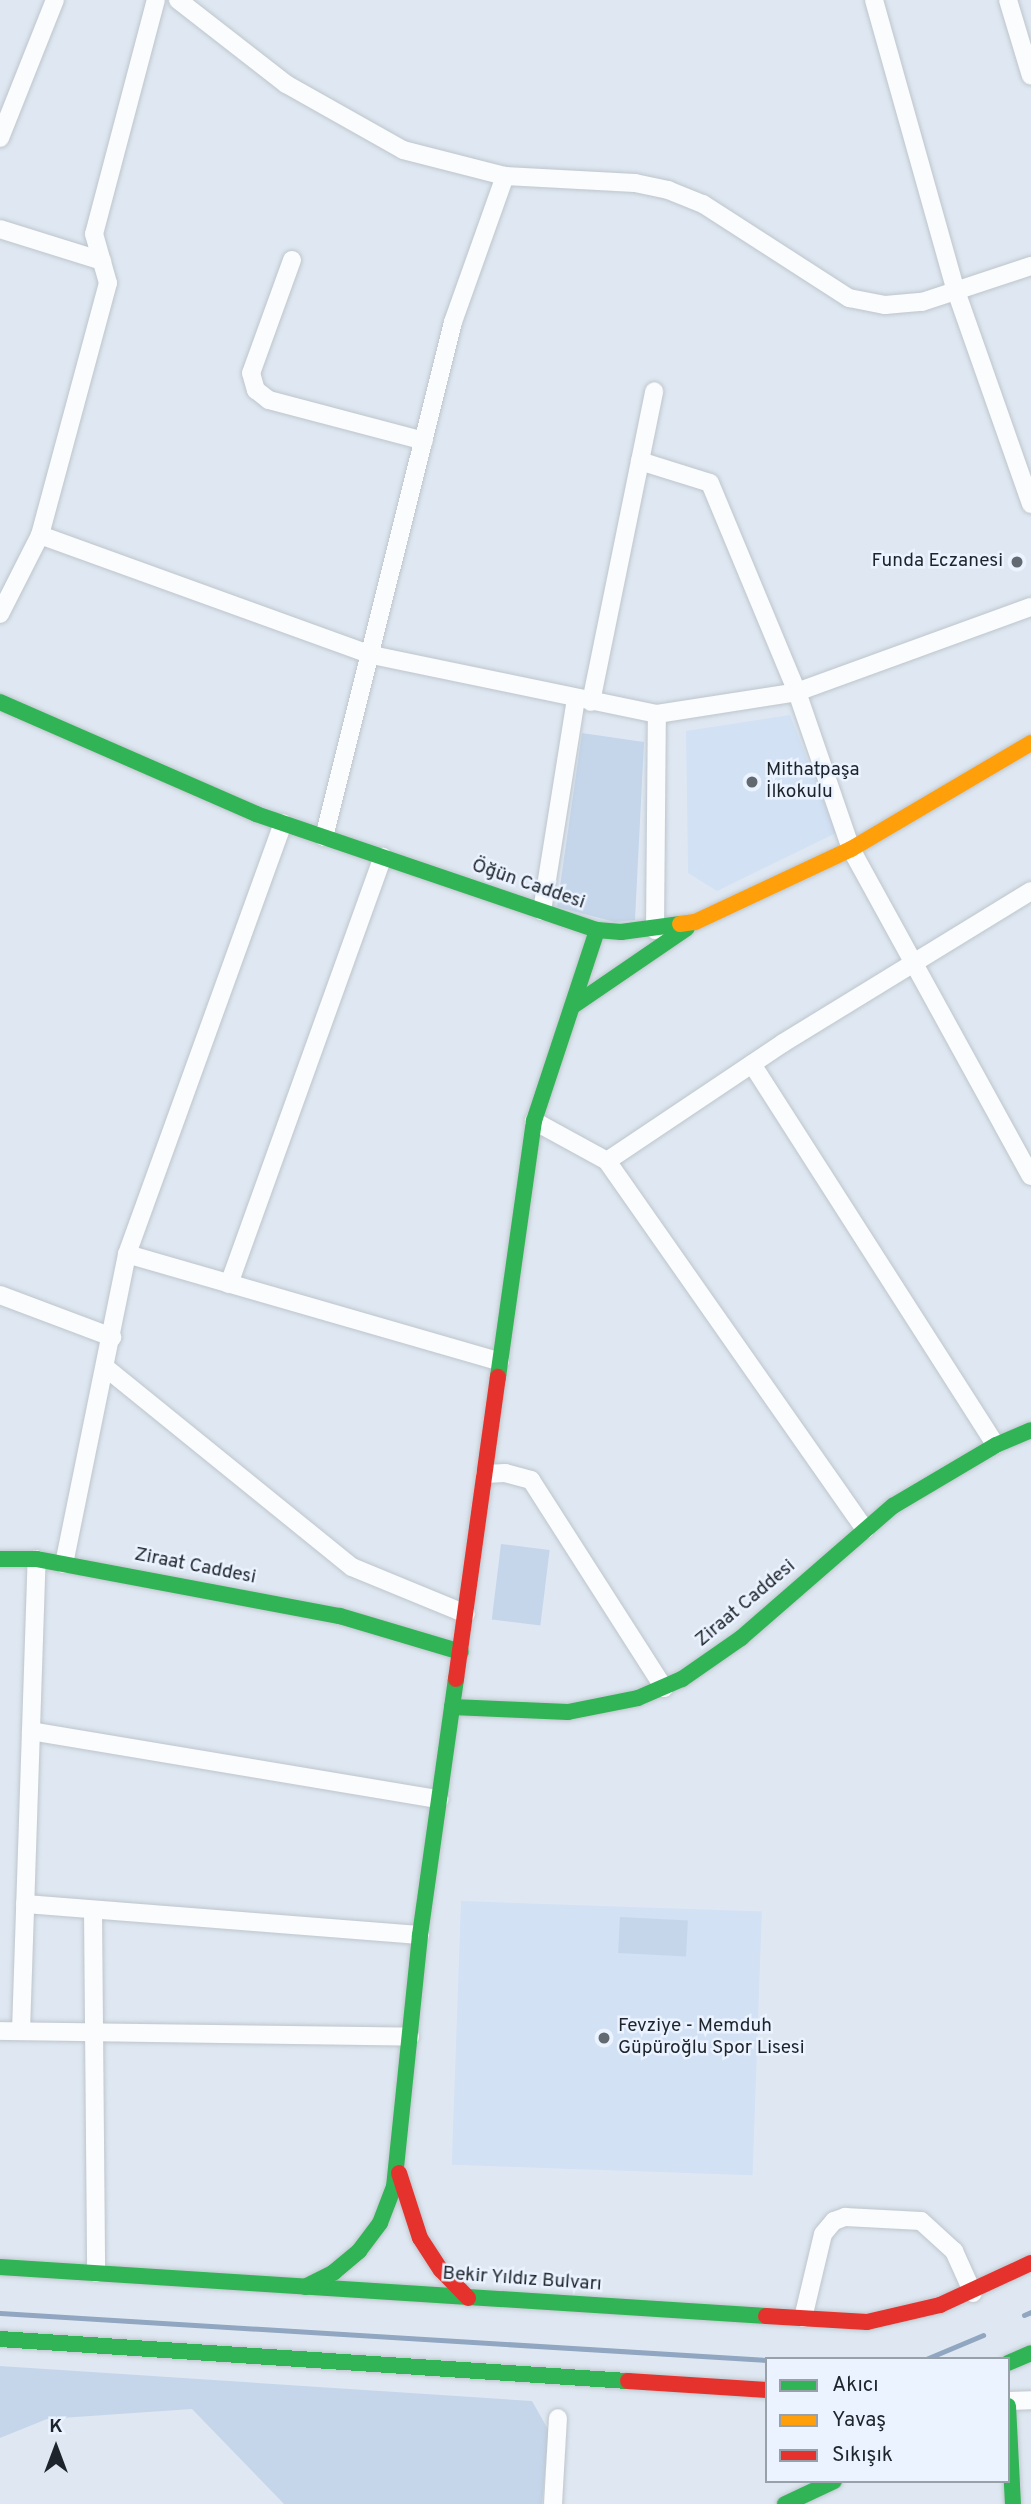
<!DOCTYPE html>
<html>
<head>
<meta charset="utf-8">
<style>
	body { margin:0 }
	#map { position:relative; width:1031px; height:2504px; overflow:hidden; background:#dfe8f2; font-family:Overpass,sans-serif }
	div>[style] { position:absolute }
	.built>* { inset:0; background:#d2e1f4; transform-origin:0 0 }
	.green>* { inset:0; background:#c5d6eb; transform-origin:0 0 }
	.stream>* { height:5px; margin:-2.5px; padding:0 2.5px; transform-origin:2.5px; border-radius:2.5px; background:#91a6c0 }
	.roads { filter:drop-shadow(0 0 2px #bec5cc) drop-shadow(0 0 2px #bec5cc) }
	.street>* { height:18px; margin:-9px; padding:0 9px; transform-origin:9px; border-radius:9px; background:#fafcfd }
	.fast>* { height:16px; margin:-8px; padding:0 8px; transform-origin:8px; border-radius:8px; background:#30b455 }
	.slow>* { height:16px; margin:-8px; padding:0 8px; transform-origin:8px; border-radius:8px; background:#ff9f0a }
	.jam>* { height:16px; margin:-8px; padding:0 8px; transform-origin:8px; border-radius:8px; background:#e5322d }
	.dots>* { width:19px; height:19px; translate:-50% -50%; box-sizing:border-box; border:4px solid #eaf3ff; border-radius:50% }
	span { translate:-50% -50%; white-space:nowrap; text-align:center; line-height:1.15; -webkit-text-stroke:5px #eaf3ff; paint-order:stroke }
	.poi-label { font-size:19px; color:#1e242b }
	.right { translate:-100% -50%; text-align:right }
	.left { translate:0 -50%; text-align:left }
	.street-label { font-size:19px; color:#1e242b }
	.legend { position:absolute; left:765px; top:2357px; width:245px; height:126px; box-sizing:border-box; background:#eaf3ff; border:2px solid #98a0aa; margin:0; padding:9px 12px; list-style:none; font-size:21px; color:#1e242b }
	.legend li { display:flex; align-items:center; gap:14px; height:35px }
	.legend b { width:35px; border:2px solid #98a0aa }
	.north { position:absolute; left:21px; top:2413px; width:70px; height:70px; -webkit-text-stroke:5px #eaf3ff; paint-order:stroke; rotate:0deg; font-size:19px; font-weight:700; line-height:28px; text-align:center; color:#1e242b }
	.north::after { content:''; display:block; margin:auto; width:24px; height:32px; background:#1e242b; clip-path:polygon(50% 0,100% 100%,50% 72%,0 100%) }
</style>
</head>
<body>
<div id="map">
	<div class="built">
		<div style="clip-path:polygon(790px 715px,836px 833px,717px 891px,688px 873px,686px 731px)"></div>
		<div style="left:461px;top:1901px;width:301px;height:264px;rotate:2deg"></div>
	</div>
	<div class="green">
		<div style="clip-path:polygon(582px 733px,644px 742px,635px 920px,615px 922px,557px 907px)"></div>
		<div style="left:501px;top:1544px;width:49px;height:76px;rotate:7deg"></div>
		<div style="left:620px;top:1917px;width:68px;height:36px;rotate:3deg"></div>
		<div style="clip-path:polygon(0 2366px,532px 2401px,549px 2431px,542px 2504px,284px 2504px,192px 2409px,47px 2419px,0 2438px)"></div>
	</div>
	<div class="stream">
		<div style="left:0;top:2313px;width:768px;rotate:3.51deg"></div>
		<div style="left:1024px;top:2315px;width:8px;rotate:-23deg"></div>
		<div style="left:926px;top:2359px;width:62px;rotate:-22.8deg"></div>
	</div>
	<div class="roads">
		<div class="street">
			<div style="left:178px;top:0;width:137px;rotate:37.9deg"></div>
			<div style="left:286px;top:84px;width:134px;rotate:29.4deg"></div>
			<div style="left:403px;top:150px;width:105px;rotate:14.3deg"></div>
			<div style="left:505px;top:176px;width:130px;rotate:3.1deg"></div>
			<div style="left:635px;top:183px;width:34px;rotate:12deg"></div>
			<div style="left:668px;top:190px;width:38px;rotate:22deg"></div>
			<div style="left:703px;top:204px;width:174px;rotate:32.8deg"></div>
			<div style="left:849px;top:298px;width:37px;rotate:11deg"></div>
			<div style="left:885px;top:305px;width:37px;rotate:-5deg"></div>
			<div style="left:922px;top:302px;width:115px;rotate:-18.3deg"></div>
			<div style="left:874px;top:0;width:302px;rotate:74.3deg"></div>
			<div style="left:956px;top:291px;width:226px;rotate:70.6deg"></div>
			<div style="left:1008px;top:0;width:79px;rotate:73.2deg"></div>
			<div style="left:0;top:138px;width:149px;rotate:-68.3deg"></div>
			<div style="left:0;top:229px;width:107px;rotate:17.4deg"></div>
			<div style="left:292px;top:260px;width:120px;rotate:109.9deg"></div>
			<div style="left:251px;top:373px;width:18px;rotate:74deg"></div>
			<div style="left:256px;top:390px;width:16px;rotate:38deg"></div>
			<div style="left:269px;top:400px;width:160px;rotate:14.8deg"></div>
			<div style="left:640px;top:461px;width:73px;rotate:17.4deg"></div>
			<div style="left:710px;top:483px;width:226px;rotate:67.4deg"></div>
			<div style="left:797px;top:692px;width:166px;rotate:71deg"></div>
			<div style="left:851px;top:849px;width:373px;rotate:61.2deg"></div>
			<div style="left:40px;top:535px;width:353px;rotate:19.9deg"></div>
			<div style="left:372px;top:655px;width:291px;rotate:11.7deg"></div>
			<div style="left:657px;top:714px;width:142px;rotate:-8.9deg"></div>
			<div style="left:797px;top:692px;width:249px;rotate:-20deg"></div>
			<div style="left:0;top:614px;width:89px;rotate:-63.1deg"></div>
			<div style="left:40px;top:535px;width:261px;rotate:-74.9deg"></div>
			<div style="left:108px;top:283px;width:51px;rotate:-105.9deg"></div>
			<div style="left:94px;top:234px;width:242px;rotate:-75.2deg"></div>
			<div style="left:591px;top:702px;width:317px;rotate:-78.5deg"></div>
			<div style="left:324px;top:837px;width:531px;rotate:-75.94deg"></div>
			<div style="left:453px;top:322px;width:155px;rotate:-70.4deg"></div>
			<div style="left:542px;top:911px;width:215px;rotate:-80.9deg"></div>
			<div style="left:655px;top:930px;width:216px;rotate:-89.5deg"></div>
			<div style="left:752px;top:1064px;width:452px;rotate:57.4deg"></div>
			<div style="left:534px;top:1121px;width:83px;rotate:28.7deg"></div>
			<div style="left:607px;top:1161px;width:450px;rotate:55deg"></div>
			<div style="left:607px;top:1161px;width:212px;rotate:-33.8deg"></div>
			<div style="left:783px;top:1043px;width:291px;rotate:-31.5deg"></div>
			<div style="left:127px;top:1254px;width:388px;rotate:16.1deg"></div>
			<div style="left:229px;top:1284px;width:454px;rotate:-70.2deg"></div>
			<div style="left:0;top:1295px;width:120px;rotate:20.6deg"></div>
			<div style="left:106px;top:1368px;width:316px;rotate:39deg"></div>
			<div style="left:352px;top:1567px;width:123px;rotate:22.4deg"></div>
			<div style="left:485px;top:1474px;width:20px;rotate:-3deg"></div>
			<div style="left:505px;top:1473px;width:27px;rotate:15deg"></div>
			<div style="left:531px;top:1480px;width:247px;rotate:57.4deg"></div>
			<div style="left:64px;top:1564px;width:316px;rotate:-78.5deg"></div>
			<div style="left:127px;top:1254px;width:458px;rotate:-70.1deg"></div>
			<div style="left:31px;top:1731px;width:414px;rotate:9.5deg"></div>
			<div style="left:25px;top:1904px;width:396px;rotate:4.5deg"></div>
			<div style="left:93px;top:1910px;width:363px;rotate:89.5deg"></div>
			<div style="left:0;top:2031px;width:410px;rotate:0.8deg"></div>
			<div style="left:21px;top:2031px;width:472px;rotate:-88.1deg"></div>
			<div style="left:803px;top:2318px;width:86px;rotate:-76.6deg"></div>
			<div style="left:823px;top:2234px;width:17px;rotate:-50deg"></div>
			<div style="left:834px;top:2221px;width:12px;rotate:-20deg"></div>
			<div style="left:845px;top:2217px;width:76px;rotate:3deg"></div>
			<div style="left:921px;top:2221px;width:45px;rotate:42.3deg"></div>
			<div style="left:954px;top:2251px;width:46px;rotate:65.7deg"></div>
			<div style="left:1008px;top:2401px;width:23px;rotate:-2deg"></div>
			<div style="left:553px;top:2504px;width:86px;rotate:-86.7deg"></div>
		</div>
		<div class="fast">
			<div style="left:0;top:702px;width:279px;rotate:23.6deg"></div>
			<div style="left:256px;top:814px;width:360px;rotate:18.8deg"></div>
			<div style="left:597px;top:930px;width:24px;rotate:5deg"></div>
			<div style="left:621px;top:932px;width:60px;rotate:-7.7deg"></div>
			<div style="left:573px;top:1006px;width:138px;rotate:-34.4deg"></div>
			<div style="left:498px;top:1377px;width:259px;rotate:-82deg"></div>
			<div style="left:534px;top:1121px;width:201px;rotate:-71.7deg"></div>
			<div style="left:0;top:1559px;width:37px"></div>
			<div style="left:37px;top:1559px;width:308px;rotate:10.7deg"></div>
			<div style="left:340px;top:1616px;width:126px;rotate:16.6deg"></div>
			<div style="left:452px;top:1707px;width:116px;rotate:2.5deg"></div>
			<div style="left:568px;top:1712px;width:71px;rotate:-11.3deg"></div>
			<div style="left:638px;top:1698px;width:48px;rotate:-23.4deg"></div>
			<div style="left:682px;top:1679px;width:72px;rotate:-34.8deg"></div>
			<div style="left:741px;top:1638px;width:201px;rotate:-41deg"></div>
			<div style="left:893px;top:1506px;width:120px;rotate:-30.6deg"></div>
			<div style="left:996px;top:1445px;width:38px;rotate:-23deg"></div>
			<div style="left:0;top:2267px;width:768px;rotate:3.66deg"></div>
			<div style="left:305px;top:2287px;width:33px;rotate:-27deg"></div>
			<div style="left:334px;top:2272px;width:33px;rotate:-40deg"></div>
			<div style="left:359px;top:2251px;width:35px;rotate:-53deg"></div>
			<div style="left:380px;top:2223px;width:39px;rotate:-69deg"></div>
			<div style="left:394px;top:2187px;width:253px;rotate:-84.1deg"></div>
			<div style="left:420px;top:1935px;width:259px;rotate:-82deg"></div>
			<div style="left:0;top:2339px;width:629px;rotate:3.83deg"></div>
			<div style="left:1008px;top:2363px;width:25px;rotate:-23deg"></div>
			<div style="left:1008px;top:2406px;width:98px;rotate:87.1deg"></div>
			<div style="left:785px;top:2504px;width:54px;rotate:-25.1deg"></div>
		</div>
		<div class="slow">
			<div style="left:680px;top:924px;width:15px;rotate:-8deg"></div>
			<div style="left:695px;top:922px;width:172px;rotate:-25.1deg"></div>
			<div style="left:851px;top:849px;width:209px;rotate:-30.5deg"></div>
		</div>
		<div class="jam">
			<div style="left:456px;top:1679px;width:305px;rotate:-82.1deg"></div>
			<div style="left:399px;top:2173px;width:68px;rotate:72.1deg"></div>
			<div style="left:420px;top:2238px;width:38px;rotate:57deg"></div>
			<div style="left:441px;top:2270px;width:39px;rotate:46deg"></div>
			<div style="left:766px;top:2316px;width:101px;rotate:3.4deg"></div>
			<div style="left:867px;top:2322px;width:75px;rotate:-13.1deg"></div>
			<div style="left:940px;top:2305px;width:100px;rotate:-24.8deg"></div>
			<div style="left:628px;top:2381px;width:139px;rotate:3.7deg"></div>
		</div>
	</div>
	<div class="dots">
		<div style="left:1017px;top:562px;background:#626971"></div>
		<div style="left:752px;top:782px;background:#626971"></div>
		<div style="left:604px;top:2038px;background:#626971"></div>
	</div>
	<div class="poi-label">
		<span class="right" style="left:1003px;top:562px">Funda Eczanesi</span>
		<span class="left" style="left:766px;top:782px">Mithatpaşa<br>İlkokulu</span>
		<span class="left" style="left:618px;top:2038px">Fevziye - Memduh<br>Güpüroğlu Spor Lisesi</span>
	</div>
	<div class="street-label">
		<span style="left:528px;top:885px;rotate:19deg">Öğün Caddesi</span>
		<span style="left:195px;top:1567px;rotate:11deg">Ziraat Caddesi</span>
		<span style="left:746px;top:1604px;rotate:-40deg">Ziraat Caddesi</span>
		<span style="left:522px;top:2280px;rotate:4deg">Bekir Yıldız Bulvarı</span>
	</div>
	<ul class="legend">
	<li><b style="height:9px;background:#30b455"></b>Akıcı</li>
	<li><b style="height:9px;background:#ff9f0a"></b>Yavaş</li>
	<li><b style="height:9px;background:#e5322d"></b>Sıkışık</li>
	</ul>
	<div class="north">K</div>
</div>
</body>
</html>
